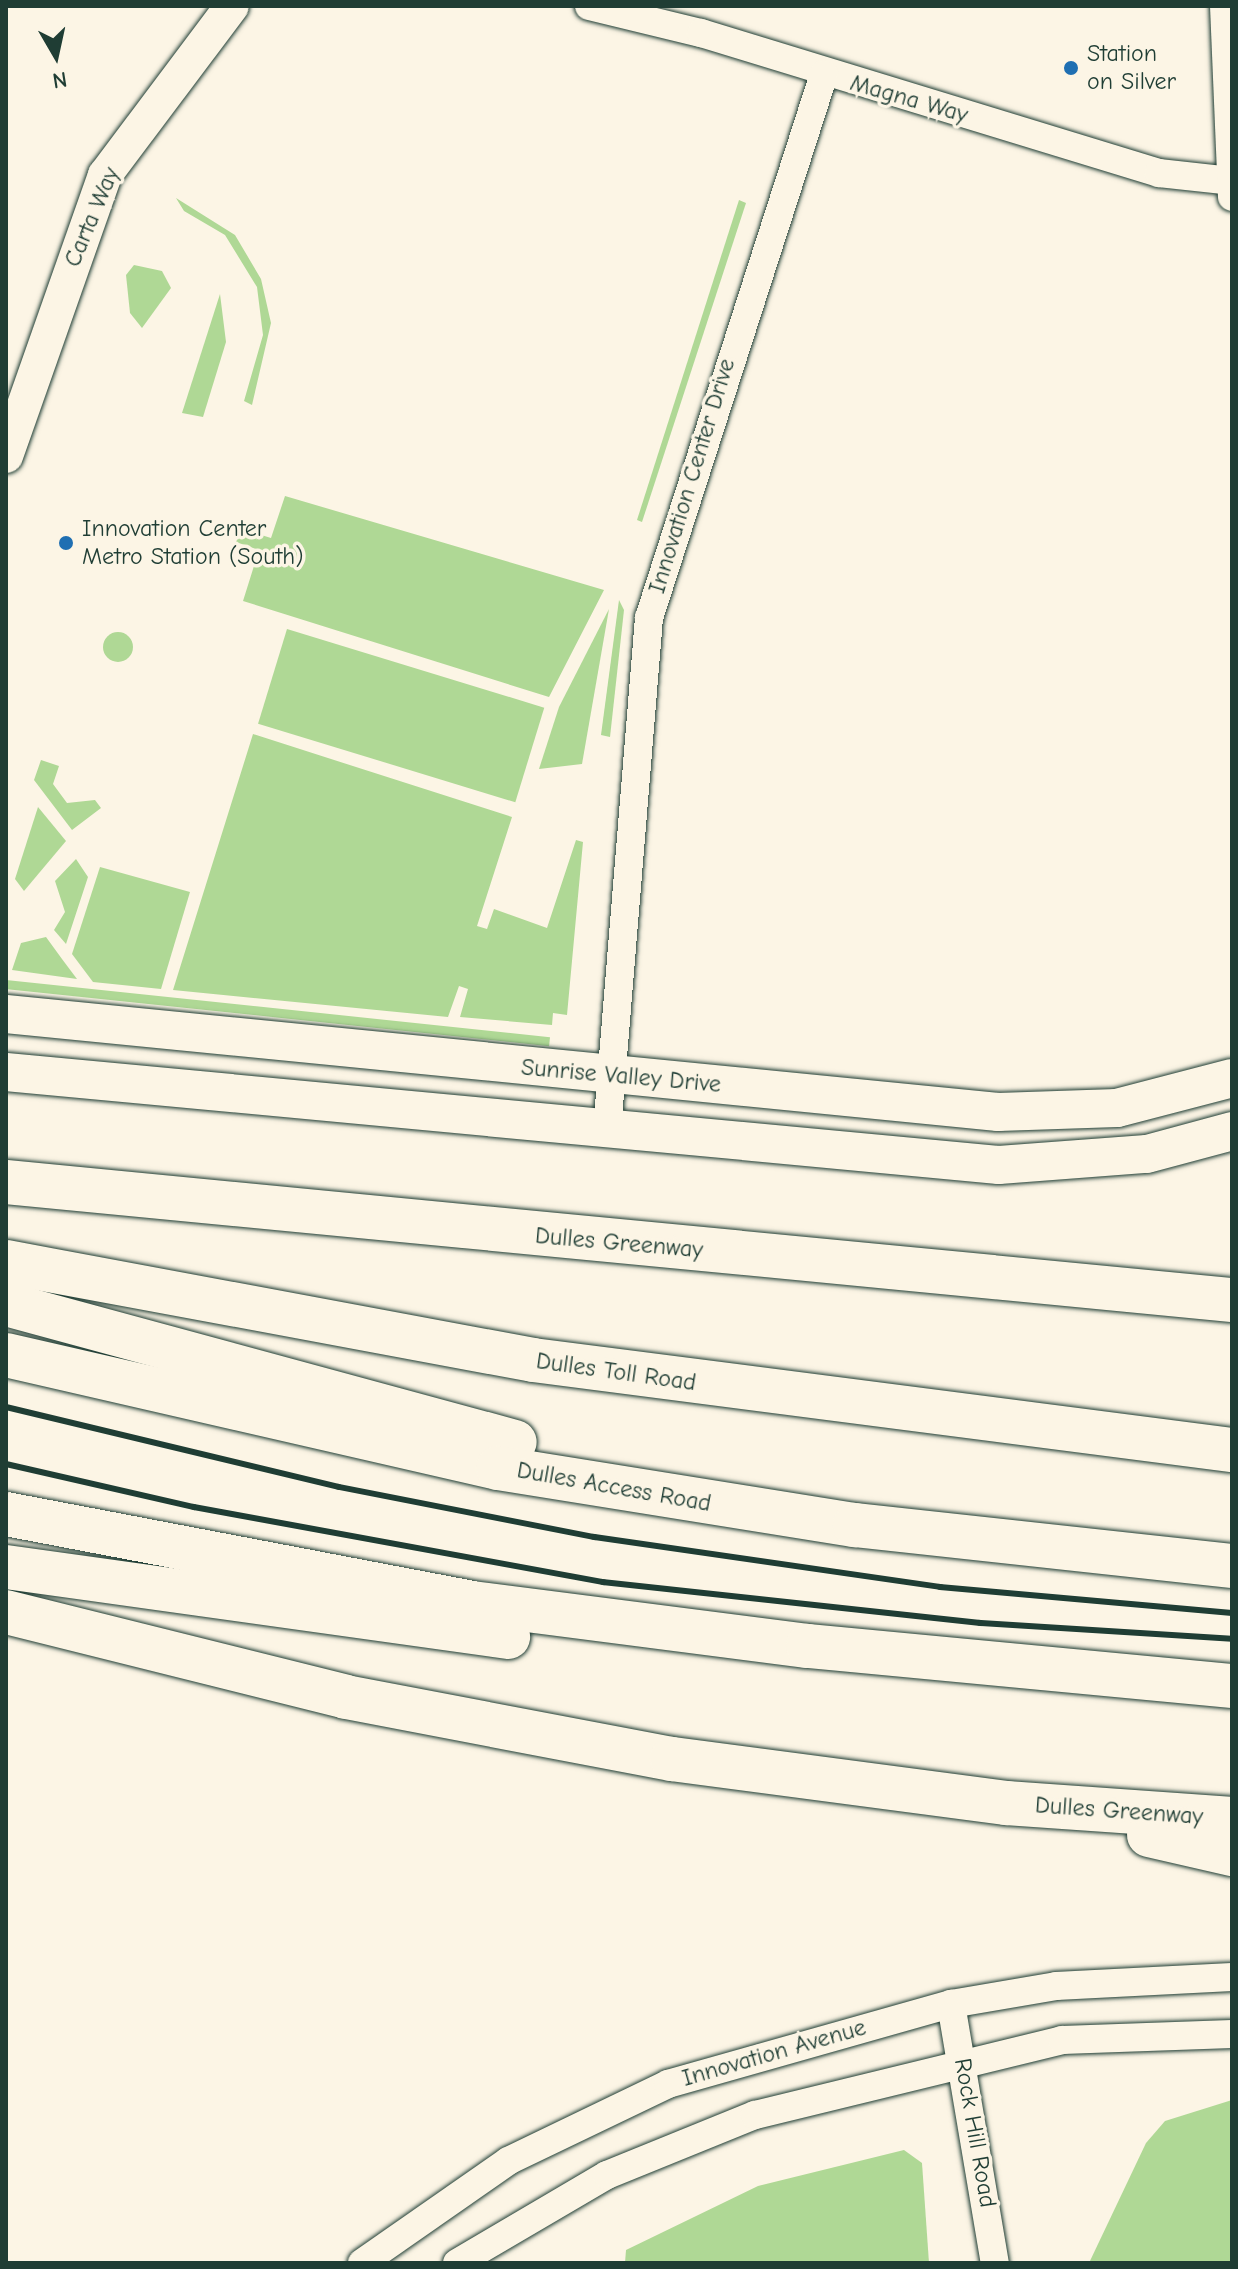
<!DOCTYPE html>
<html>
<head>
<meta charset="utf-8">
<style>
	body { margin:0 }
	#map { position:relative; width:1238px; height:2269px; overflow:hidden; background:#fcf5e5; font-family:"Comic Neue",sans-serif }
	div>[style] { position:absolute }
	.green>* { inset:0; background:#afd895; transform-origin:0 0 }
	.round { border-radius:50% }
	.roads { filter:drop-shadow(0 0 2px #1f3d34) drop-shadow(0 0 2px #1f3d34) }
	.minor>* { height:28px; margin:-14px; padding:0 14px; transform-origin:14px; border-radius:14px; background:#fcf5e5 }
	.tertiary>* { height:34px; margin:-17px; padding:0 17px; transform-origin:17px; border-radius:17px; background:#fcf5e5 }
	.secondary>* { height:38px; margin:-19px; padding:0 19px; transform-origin:19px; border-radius:19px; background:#fcf5e5 }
	.motorway>* { height:44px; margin:-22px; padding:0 22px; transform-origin:22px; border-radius:22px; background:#fcf5e5 }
	.rail>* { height:6px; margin:-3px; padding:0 3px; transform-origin:3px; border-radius:3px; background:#1f3d34 }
	.dots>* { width:22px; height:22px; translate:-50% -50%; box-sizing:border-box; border:4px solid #fcf5e5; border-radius:50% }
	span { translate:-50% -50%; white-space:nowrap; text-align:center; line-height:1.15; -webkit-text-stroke:7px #fcf5e5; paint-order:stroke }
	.poi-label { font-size:24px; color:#1f3d34 }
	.left { translate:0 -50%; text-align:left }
	.street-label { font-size:24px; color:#1f3d34 }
	.frame { position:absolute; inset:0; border:8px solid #1f3d34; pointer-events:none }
	.north { position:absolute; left:16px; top:16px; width:80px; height:80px; -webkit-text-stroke:6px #fcf5e5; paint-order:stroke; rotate:171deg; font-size:22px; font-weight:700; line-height:32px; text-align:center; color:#1f3d34 }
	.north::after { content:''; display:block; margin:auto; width:28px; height:36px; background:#1f3d34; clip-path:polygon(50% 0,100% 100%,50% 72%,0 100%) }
</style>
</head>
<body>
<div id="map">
	<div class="green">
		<div style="clip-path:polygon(176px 198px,235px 235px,261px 279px,271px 323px,252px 405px,244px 401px,263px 335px,257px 287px,225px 235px,184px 211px)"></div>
		<div style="clip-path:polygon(739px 200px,746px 203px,642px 522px,637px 520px)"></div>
		<div style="clip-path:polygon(134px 265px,162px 271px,171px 288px,142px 328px,130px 313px,126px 275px)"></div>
		<div style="clip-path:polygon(220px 294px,226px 342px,203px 417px,182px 413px)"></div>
		<div style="clip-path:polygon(285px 496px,604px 590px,549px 697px,243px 601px,259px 550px,236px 542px,242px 529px,271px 538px)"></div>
		<div style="clip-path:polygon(619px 600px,624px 610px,610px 737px,601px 735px)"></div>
		<div style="clip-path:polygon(609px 609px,582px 764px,539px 769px,559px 707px)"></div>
		<div style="left:287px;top:629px;width:269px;height:99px;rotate:17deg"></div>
		<div class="round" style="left:103px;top:632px;width:30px;height:30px"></div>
		<div style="clip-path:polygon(253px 734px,512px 817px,477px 926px,487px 929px,494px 909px,547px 928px,576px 840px,583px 842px,567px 1015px,553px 1013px,552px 1025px,460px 1017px,468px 989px,459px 986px,448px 1017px,173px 990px)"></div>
		<div style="clip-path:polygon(41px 760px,59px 766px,53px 784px,67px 803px,95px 800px,101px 808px,72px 830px,34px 780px)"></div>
		<div style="clip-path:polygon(38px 807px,66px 841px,24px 891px,15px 879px)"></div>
		<div style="clip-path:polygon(76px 859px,88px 877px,66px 944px,54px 930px,65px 912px,55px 881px)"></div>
		<div style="clip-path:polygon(100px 867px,190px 892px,161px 989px,93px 982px,72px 954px)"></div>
		<div style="clip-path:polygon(46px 937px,62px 959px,77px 979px,12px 970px,21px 943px)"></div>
		<div style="left:6px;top:980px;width:547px;height:9px;rotate:6deg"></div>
		<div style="clip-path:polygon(1232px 2100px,1232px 2263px,1089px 2263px,1146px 2143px,1165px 2121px)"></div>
		<div style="clip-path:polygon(904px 2150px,922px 2163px,929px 2263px,625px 2263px,626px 2250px,758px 2186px)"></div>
	</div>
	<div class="roads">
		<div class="minor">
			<div style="left:589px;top:6px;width:115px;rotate:13.6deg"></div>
			<div style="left:701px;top:33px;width:479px;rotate:17deg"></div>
			<div style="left:1159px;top:173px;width:72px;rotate:6.3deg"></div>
			<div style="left:1224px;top:6px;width:191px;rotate:87.6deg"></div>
			<div style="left:607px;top:1130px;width:514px;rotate:-85.31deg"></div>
			<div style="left:649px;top:618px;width:571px;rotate:-72.17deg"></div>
			<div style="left:951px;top:2004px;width:263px;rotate:80.4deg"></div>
			<div style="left:362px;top:2263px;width:178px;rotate:-34.9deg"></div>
			<div style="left:508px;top:2161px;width:178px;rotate:-25.7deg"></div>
			<div style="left:668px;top:2084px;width:294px;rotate:-15.8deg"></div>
			<div style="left:951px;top:2004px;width:107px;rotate:-9.7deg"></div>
			<div style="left:1056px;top:1986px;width:176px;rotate:-2.9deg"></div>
			<div style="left:457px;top:2263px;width:174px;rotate:-30.4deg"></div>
			<div style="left:607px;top:2175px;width:160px;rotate:-22.1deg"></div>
			<div style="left:755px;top:2115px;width:316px;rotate:-13.7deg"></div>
			<div style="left:1062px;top:2040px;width:170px;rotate:-2deg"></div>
		</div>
		<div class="tertiary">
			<div style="left:6px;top:456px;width:298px;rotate:-70.6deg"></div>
			<div style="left:105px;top:175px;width:211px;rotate:-53.1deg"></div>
		</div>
		<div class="secondary">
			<div style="left:6px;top:1014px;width:997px;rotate:5.64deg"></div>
			<div style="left:998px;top:1112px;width:119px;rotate:-1.9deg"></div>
			<div style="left:1117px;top:1108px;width:119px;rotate:-14.6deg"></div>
			<div style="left:6px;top:1072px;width:997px;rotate:5.35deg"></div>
			<div style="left:999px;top:1165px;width:148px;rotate:-4.3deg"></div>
			<div style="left:1147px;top:1154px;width:88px;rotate:-15.1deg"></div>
		</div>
		<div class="motorway">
			<div style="left:6px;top:1182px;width:1232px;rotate:5.5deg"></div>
			<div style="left:6px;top:1262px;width:536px;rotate:10.53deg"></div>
			<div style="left:533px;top:1360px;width:705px;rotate:7.34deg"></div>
			<div style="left:6px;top:1304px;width:527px;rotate:15.17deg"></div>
			<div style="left:6px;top:1355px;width:505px;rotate:12.94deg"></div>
			<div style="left:498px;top:1468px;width:362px;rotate:9.1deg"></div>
			<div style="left:855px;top:1525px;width:379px;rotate:6.2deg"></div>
			<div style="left:6px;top:1514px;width:474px;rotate:10.8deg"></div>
			<div style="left:472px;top:1603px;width:339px;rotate:7.3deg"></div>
			<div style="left:808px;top:1646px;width:426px;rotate:5.4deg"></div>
			<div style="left:6px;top:1567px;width:507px;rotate:7.94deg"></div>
			<div style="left:6px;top:1612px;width:350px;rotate:14deg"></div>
			<div style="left:346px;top:1697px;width:332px;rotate:10.8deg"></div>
			<div style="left:672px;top:1759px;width:337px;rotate:7.5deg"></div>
			<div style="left:1006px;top:1803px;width:227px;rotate:4deg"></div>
			<div style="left:1149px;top:1835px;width:85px;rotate:12.9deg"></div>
		</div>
	</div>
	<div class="rail">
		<div style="left:6px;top:1407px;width:342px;rotate:13.5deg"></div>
		<div style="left:339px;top:1487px;width:260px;rotate:11.1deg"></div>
		<div style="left:594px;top:1537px;width:350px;rotate:8.2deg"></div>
		<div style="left:940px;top:1587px;width:293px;rotate:5.1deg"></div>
		<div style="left:6px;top:1464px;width:193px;rotate:12.9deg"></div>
		<div style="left:194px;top:1507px;width:416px;rotate:10.4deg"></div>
		<div style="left:603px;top:1582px;width:379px;rotate:6.2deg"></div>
		<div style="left:980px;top:1623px;width:253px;rotate:3.6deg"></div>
	</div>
	<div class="dots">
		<div style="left:1071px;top:68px;background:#1f6fb2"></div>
		<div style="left:66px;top:543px;background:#1f6fb2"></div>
	</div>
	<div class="poi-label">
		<span class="left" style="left:1087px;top:68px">Station<br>on Silver</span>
		<span class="left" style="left:82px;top:543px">Innovation Center<br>Metro Station (South)</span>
	</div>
	<div class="street-label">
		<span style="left:909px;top:99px;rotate:16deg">Magna Way</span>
		<span style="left:92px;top:217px;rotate:-67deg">Carta Way</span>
		<span style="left:692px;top:476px;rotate:-73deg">Innovation Center Drive</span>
		<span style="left:621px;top:1076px;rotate:5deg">Sunrise Valley Drive</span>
		<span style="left:619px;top:1243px;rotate:5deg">Dulles Greenway</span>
		<span style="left:616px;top:1372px;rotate:8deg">Dulles Toll Road</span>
		<span style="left:614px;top:1487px;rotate:10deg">Dulles Access Road</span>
		<span style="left:1119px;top:1811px;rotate:4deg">Dulles Greenway</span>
		<span style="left:774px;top:2053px;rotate:-16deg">Innovation Avenue</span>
		<span style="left:975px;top:2133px;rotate:80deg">Rock Hill Road</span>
	</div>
	<div class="frame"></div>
	<div class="north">N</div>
</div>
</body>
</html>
